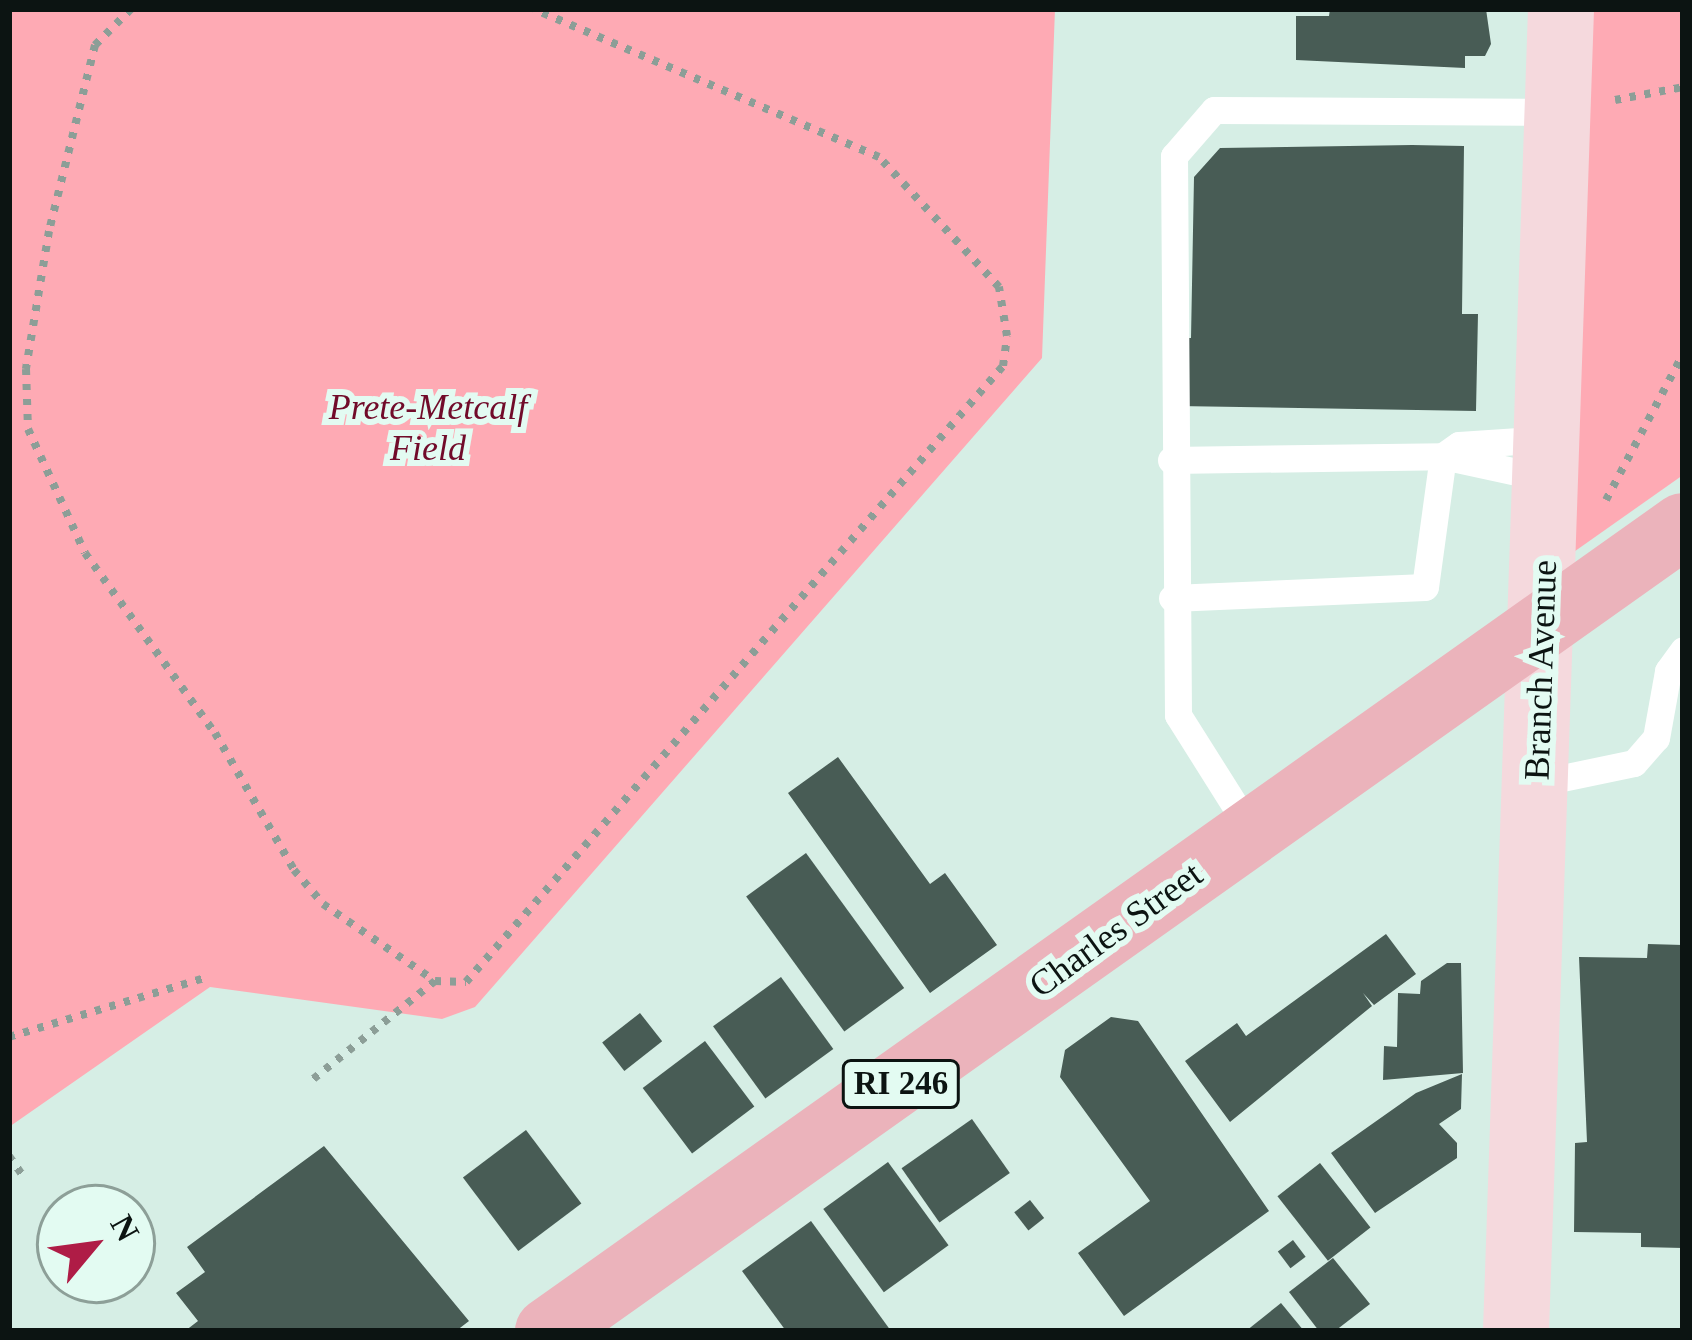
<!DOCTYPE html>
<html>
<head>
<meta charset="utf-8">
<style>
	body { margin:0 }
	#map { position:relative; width:1692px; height:1340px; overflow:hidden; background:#d6eee5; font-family:"Times New Roman",serif }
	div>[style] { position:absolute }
	.green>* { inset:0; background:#feaab4 }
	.building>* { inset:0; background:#485c55; transform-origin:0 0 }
	.path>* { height:8px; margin-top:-4px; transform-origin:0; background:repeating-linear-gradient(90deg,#8c9e97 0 6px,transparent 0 15px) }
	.lane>* { height:27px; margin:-13.5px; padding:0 13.5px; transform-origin:13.5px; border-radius:13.5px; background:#fff }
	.secondary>* { height:66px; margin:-33px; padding:0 33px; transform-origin:33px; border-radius:33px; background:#f5d9dd }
	.primary>* { height:66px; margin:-33px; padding:0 33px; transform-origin:33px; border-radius:33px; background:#ebb3bb }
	span { translate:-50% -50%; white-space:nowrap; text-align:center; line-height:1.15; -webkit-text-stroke:12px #e3fbf2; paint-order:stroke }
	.shield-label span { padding:3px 9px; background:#e3fbf2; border:3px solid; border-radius:9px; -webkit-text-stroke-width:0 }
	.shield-label { font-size:33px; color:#0c1412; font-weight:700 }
	.park-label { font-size:36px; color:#710b2a; font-style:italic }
	.street-label { font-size:36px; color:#0c1412 }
	.frame { position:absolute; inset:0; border:12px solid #0c1412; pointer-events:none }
	.north { position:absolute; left:36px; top:1184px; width:120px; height:120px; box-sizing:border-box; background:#e3fbf2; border:3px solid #8d9f98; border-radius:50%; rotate:61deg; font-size:33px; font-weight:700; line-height:48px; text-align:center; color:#0c1412 }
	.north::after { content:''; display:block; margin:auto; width:42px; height:54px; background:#af1c46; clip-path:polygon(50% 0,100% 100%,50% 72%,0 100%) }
</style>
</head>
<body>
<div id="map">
	<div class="green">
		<div style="clip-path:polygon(9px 9px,1055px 9px,1042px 358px,475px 1007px,442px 1019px,210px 987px,9px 1127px)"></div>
		<div style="clip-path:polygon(1580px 9px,1683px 9px,1683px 475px,1561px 561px)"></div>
	</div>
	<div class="building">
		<div style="clip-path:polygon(1330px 9px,1486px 9px,1491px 44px,1485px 56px,1465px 56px,1465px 68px,1296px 60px,1296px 16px,1329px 16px)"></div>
		<div style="clip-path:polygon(1412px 145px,1464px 146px,1462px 314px,1478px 314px,1476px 411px,1177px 406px,1178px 338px,1191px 338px,1194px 177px,1220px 148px)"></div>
		<div style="clip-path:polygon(838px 757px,930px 884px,945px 873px,997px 945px,930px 993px,788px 793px)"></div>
		<div style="left:806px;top:853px;width:167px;height:74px;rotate:54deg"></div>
		<div style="clip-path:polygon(1386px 934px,1416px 974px,1374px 1005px,1363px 993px,1372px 1006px,1230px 1122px,1185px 1061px,1237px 1023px,1246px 1036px)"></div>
		<div style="clip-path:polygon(1648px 944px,1683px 945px,1683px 1248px,1641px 1247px,1641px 1233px,1574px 1232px,1575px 1143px,1587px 1142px,1579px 957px,1647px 958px)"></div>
		<div style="clip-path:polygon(1447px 963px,1461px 963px,1463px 1073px,1383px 1080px,1384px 1046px,1397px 1047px,1398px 993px,1420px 994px,1421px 981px)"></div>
		<div style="left:781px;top:977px;width:89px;height:84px;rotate:54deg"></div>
		<div style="left:640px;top:1013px;width:36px;height:48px;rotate:52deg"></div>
		<div style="clip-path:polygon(1111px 1017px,1138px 1021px,1269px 1211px,1124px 1316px,1078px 1253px,1150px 1201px,1060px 1077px,1065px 1050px)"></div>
		<div style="left:705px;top:1041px;width:82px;height:78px;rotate:53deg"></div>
		<div style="clip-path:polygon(1462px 1074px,1461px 1109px,1439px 1124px,1457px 1143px,1457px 1158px,1375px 1213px,1331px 1153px,1416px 1093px)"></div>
		<div style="left:972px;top:1119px;width:66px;height:86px;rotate:55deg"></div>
		<div style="left:526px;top:1130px;width:92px;height:79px;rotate:53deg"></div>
		<div style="clip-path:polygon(324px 1146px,469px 1321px,456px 1331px,185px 1331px,198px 1321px,176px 1293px,205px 1272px,187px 1247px)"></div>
		<div style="left:888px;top:1162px;width:103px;height:80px;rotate:54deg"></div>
		<div style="left:1320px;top:1163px;width:82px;height:54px;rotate:52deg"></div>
		<div style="left:1030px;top:1200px;width:23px;height:20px;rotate:52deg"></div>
		<div style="clip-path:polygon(811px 1221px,891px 1331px,786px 1331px,742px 1271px)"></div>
		<div style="left:1293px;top:1240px;width:21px;height:19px;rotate:53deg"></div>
		<div style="clip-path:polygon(1333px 1258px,1370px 1304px,1335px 1331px,1319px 1331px,1289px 1292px)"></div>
		<div style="clip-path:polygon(1281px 1303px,1304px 1331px,1246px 1331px)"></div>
	</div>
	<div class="path">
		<div style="left:131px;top:9px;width:51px;rotate:135deg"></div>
		<div style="left:95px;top:45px;width:192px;rotate:103.9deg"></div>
		<div style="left:49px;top:231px;width:140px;rotate:99.5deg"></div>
		<div style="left:26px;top:369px;width:60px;rotate:88.1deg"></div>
		<div style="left:28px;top:429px;width:136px;rotate:65.3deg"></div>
		<div style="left:85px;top:553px;width:222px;rotate:54.2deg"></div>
		<div style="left:215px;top:733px;width:158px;rotate:60deg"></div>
		<div style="left:294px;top:870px;width:45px;rotate:49.5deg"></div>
		<div style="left:323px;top:904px;width:136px;rotate:34.5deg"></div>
		<div style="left:435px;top:981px;width:164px;rotate:141.2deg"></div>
		<div style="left:1615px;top:100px;width:69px;rotate:-10.8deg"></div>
		<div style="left:1606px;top:500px;width:165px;rotate:-62.2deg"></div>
		<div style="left:435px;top:981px;width:31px;rotate:2deg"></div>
		<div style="left:466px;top:982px;width:817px;rotate:-48.92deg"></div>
		<div style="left:1003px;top:366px;width:30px;rotate:-82deg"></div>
		<div style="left:1007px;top:336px;width:50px;rotate:-99.3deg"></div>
		<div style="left:999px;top:287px;width:177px;rotate:-132.7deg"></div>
		<div style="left:879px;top:157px;width:375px;rotate:-156.8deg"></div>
		<div style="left:9px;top:1037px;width:205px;rotate:-16.8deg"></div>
		<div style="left:9px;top:1156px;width:29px;rotate:55deg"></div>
	</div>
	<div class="lane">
		<div style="left:1171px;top:460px;width:272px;rotate:-0.8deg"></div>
		<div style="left:1443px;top:456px;width:104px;rotate:12.2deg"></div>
		<div style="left:1172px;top:598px;width:253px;rotate:-2.5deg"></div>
		<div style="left:1425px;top:587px;width:132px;rotate:-82.2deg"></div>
		<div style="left:1443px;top:456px;width:19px;rotate:-35deg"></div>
		<div style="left:1459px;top:445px;width:88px;rotate:-3.9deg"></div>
		<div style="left:1538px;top:783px;width:98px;rotate:-11.8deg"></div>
		<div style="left:1634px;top:763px;width:33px;rotate:-49deg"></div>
		<div style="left:1656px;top:738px;width:68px;rotate:-79.8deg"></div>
		<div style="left:1668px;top:671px;width:26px;rotate:-54deg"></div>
		<div style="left:1251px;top:831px;width:137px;rotate:-122.2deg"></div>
		<div style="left:1178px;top:715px;width:559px;rotate:-90.41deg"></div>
		<div style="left:1174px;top:156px;width:61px;rotate:-49deg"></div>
		<div style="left:1214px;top:110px;width:345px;rotate:0.3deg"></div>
	</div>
	<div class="secondary">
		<div style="left:1516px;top:1331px;width:1323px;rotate:-88.05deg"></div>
	</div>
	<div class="primary">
		<div style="left:548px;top:1331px;width:1391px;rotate:-35.35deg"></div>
	</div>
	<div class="shield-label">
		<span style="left:901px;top:1084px">RI 246</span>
	</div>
	<div class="park-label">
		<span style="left:428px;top:428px">Prete-Metcalf<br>Field</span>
	</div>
	<div class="street-label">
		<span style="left:1541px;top:670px;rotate:-88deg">Branch Avenue</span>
		<span style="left:1116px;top:930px;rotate:-36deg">Charles Street</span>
	</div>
	<div class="frame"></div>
	<div class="north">N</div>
</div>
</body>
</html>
